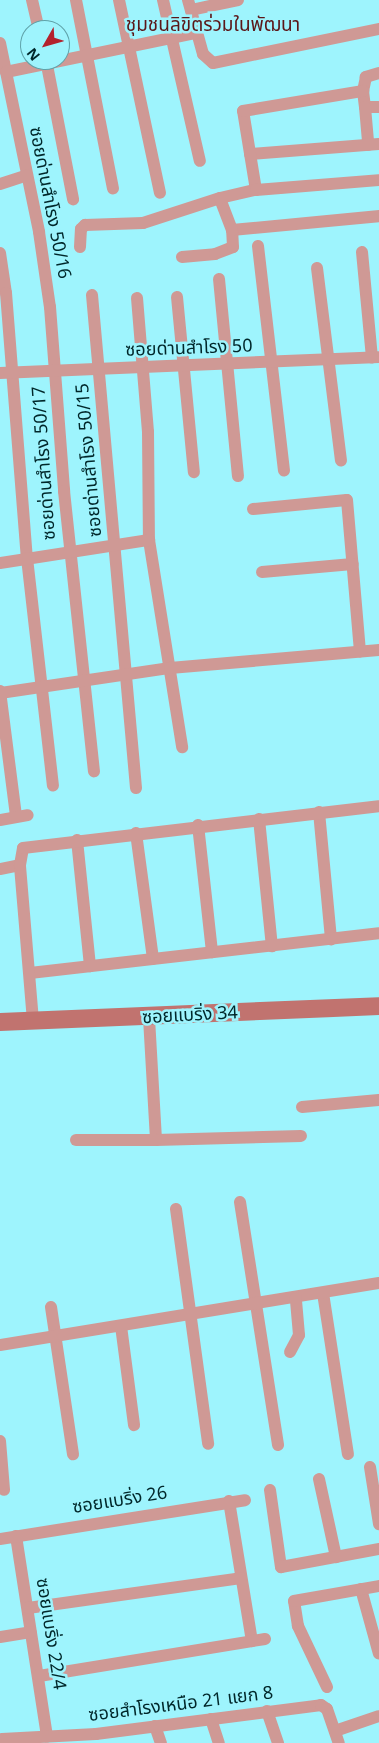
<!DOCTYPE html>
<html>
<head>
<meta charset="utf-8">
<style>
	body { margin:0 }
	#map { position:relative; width:379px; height:1743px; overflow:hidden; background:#9ef4fd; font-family:Georgia,"Noto Sans Thai",serif }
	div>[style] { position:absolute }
	.street>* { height:12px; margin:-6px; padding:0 6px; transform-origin:6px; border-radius:6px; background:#cf9995 }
	.secondary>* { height:18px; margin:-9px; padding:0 9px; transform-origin:9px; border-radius:9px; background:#c1736f }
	span { translate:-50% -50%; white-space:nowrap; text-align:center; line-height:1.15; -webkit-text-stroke:5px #9ef4fd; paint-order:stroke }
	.street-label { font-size:18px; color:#00272a }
	.neighbourhood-label { font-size:19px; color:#5b1618 }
	.north { position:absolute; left:20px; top:20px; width:50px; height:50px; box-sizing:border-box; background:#9ef4fd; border:1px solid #5fa2a9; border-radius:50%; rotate:232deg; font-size:14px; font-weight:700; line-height:20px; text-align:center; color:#00272a }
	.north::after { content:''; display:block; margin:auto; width:18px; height:22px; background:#b3222d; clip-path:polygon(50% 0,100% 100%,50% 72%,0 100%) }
</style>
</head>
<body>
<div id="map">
	<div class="street">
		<div style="left:32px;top:0;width:31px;rotate:77deg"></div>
		<div style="left:76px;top:0;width:192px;rotate:78.9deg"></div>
		<div style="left:119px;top:0;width:197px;rotate:78deg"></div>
		<div style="left:163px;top:0;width:165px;rotate:77.1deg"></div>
		<div style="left:188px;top:0;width:56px;rotate:74.5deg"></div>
		<div style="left:203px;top:54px;width:13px;rotate:42deg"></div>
		<div style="left:213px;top:63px;width:169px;rotate:-11.6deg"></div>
		<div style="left:191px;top:10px;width:48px;rotate:-12deg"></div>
		<div style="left:0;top:43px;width:193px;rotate:78.3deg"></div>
		<div style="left:39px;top:232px;width:76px;rotate:81.7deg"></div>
		<div style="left:50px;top:307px;width:185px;rotate:85.6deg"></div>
		<div style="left:64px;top:491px;width:282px;rotate:83.9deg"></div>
		<div style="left:46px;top:60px;width:142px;rotate:79deg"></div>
		<div style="left:6px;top:72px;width:194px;rotate:-11.6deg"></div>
		<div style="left:379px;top:73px;width:14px;rotate:163deg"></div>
		<div style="left:366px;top:77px;width:14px;rotate:102deg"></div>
		<div style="left:363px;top:91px;width:16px;rotate:83deg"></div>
		<div style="left:365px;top:107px;width:14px"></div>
		<div style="left:365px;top:107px;width:38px;rotate:85deg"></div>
		<div style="left:250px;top:154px;width:129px;rotate:-4.4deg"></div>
		<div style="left:0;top:184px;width:28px;rotate:-18deg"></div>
		<div style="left:256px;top:190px;width:80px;rotate:-99.3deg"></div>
		<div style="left:243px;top:111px;width:122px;rotate:-9.5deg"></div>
		<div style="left:232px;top:230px;width:148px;rotate:-5.4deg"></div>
		<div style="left:258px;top:246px;width:226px;rotate:83.4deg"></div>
		<div style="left:80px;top:247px;width:18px;rotate:-87deg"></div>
		<div style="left:81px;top:229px;width:6px;rotate:-45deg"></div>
		<div style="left:85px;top:225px;width:58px;rotate:-2deg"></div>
		<div style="left:143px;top:223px;width:81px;rotate:-18deg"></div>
		<div style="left:362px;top:252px;width:106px;rotate:84.6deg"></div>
		<div style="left:0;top:253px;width:40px;rotate:81.5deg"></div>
		<div style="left:6px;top:293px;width:266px;rotate:85.5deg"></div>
		<div style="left:27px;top:558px;width:229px;rotate:83.5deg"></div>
		<div style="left:182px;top:257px;width:33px;rotate:-5deg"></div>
		<div style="left:215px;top:254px;width:19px;rotate:-21deg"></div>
		<div style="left:233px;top:247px;width:17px;rotate:-93deg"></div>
		<div style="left:232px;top:230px;width:34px;rotate:-111deg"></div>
		<div style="left:220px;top:198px;width:37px;rotate:-13deg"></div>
		<div style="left:256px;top:190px;width:123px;rotate:-4.6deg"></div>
		<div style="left:317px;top:268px;width:194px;rotate:82.9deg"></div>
		<div style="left:219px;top:279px;width:198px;rotate:84.5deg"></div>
		<div style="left:92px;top:295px;width:495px;rotate:84.9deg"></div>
		<div style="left:177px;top:297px;width:176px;rotate:84.5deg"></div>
		<div style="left:137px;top:298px;width:134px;rotate:85.3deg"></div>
		<div style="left:148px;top:432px;width:108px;rotate:89.5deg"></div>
		<div style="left:149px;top:540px;width:210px;rotate:80.9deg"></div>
		<div style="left:0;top:373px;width:379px;rotate:-2.4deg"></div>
		<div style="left:253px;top:509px;width:94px;rotate:-5.5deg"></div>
		<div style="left:347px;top:500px;width:152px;rotate:85.1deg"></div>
		<div style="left:0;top:563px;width:151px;rotate:-8.8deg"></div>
		<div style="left:262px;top:572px;width:91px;rotate:-5deg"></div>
		<div style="left:0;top:691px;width:126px;rotate:82.7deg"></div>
		<div style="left:0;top:693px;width:172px;rotate:-8.4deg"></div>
		<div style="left:170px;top:668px;width:210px;rotate:-4.9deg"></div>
		<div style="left:319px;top:812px;width:128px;rotate:84.6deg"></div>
		<div style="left:259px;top:819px;width:128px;rotate:84.2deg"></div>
		<div style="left:0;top:820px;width:28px;rotate:-10deg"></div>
		<div style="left:198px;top:825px;width:128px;rotate:83.7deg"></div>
		<div style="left:136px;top:833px;width:127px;rotate:82.3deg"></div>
		<div style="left:77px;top:840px;width:127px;rotate:84.1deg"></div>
		<div style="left:0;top:869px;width:20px;rotate:-11deg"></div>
		<div style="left:30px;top:973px;width:351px;rotate:-6.5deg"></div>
		<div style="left:149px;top:1018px;width:122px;rotate:86.7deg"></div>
		<div style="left:156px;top:1140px;width:145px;rotate:-1.6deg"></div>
		<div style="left:33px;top:1021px;width:157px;rotate:-94.8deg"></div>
		<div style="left:20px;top:865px;width:17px;rotate:-80deg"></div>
		<div style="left:23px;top:848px;width:358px;rotate:-6.7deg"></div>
		<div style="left:302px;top:1107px;width:77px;rotate:-5.2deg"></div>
		<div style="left:76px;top:1140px;width:80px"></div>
		<div style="left:240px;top:1202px;width:246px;rotate:81.1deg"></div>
		<div style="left:176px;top:1209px;width:237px;rotate:82.2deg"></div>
		<div style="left:323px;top:1293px;width:163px;rotate:81.2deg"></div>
		<div style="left:51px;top:1307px;width:149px;rotate:81.5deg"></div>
		<div style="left:121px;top:1326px;width:100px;rotate:82.5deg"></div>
		<div style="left:0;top:1345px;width:384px;rotate:-9.3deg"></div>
		<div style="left:290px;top:1352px;width:19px;rotate:-62deg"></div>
		<div style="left:299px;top:1335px;width:37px;rotate:-95deg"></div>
		<div style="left:0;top:1441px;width:49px;rotate:85.3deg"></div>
		<div style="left:370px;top:1467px;width:58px;rotate:81deg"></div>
		<div style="left:319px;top:1479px;width:80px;rotate:77.7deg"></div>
		<div style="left:270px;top:1490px;width:78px;rotate:81.9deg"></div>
		<div style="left:281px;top:1567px;width:100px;rotate:-10.4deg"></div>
		<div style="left:229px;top:1501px;width:142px;rotate:80.7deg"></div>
		<div style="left:16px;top:1536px;width:203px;rotate:81.2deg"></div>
		<div style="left:0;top:1539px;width:248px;rotate:-9deg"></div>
		<div style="left:361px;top:1589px;width:67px;rotate:74.5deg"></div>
		<div style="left:28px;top:1608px;width:215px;rotate:-8deg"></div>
		<div style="left:0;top:1637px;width:31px;rotate:-9deg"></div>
		<div style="left:39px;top:1676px;width:229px;rotate:-9.3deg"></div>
		<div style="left:327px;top:1687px;width:68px;rotate:-115.4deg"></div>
		<div style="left:298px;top:1626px;width:25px;rotate:-99deg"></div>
		<div style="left:294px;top:1601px;width:86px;rotate:-10deg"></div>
		<div style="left:267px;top:1711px;width:34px;rotate:71deg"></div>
		<div style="left:211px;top:1719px;width:25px;rotate:72deg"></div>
		<div style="left:155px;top:1726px;width:18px;rotate:71deg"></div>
		<div style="left:335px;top:1731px;width:46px;rotate:-18.8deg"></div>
		<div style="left:2px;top:1739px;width:94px;rotate:-3deg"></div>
		<div style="left:96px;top:1734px;width:227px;rotate:-7.3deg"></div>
		<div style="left:321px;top:1705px;width:7px;rotate:34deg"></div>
		<div style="left:327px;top:1709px;width:36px;rotate:71deg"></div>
	</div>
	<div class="secondary">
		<div style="left:0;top:1022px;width:379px;rotate:-2.4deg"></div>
	</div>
	<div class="street-label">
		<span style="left:49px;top:203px;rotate:79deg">ซอยด่านสำโรง 50/16</span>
		<span style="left:189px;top:349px;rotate:-2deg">ซอยด่านสำโรง 50</span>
		<span style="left:90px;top:460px;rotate:-95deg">ซอยด่านสำโรง 50/15</span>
		<span style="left:45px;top:463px;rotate:-94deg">ซอยด่านสำโรง 50/17</span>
		<span style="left:190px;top:1016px;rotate:-3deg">ซอยแบริ่ง 34</span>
		<span style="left:120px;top:1501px;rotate:-9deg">ซอยแบริ่ง 26</span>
		<span style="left:50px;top:1634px;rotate:81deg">ซอยแบริ่ง 22/4</span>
		<span style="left:181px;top:1705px;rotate:-7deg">ซอยสำโรงเหนือ 21 แยก 8</span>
	</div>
	<div class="neighbourhood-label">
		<span style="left:213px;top:26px">ชุมชนลิขิตร่วมในพัฒนา</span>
	</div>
	<div class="north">N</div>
</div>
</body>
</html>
